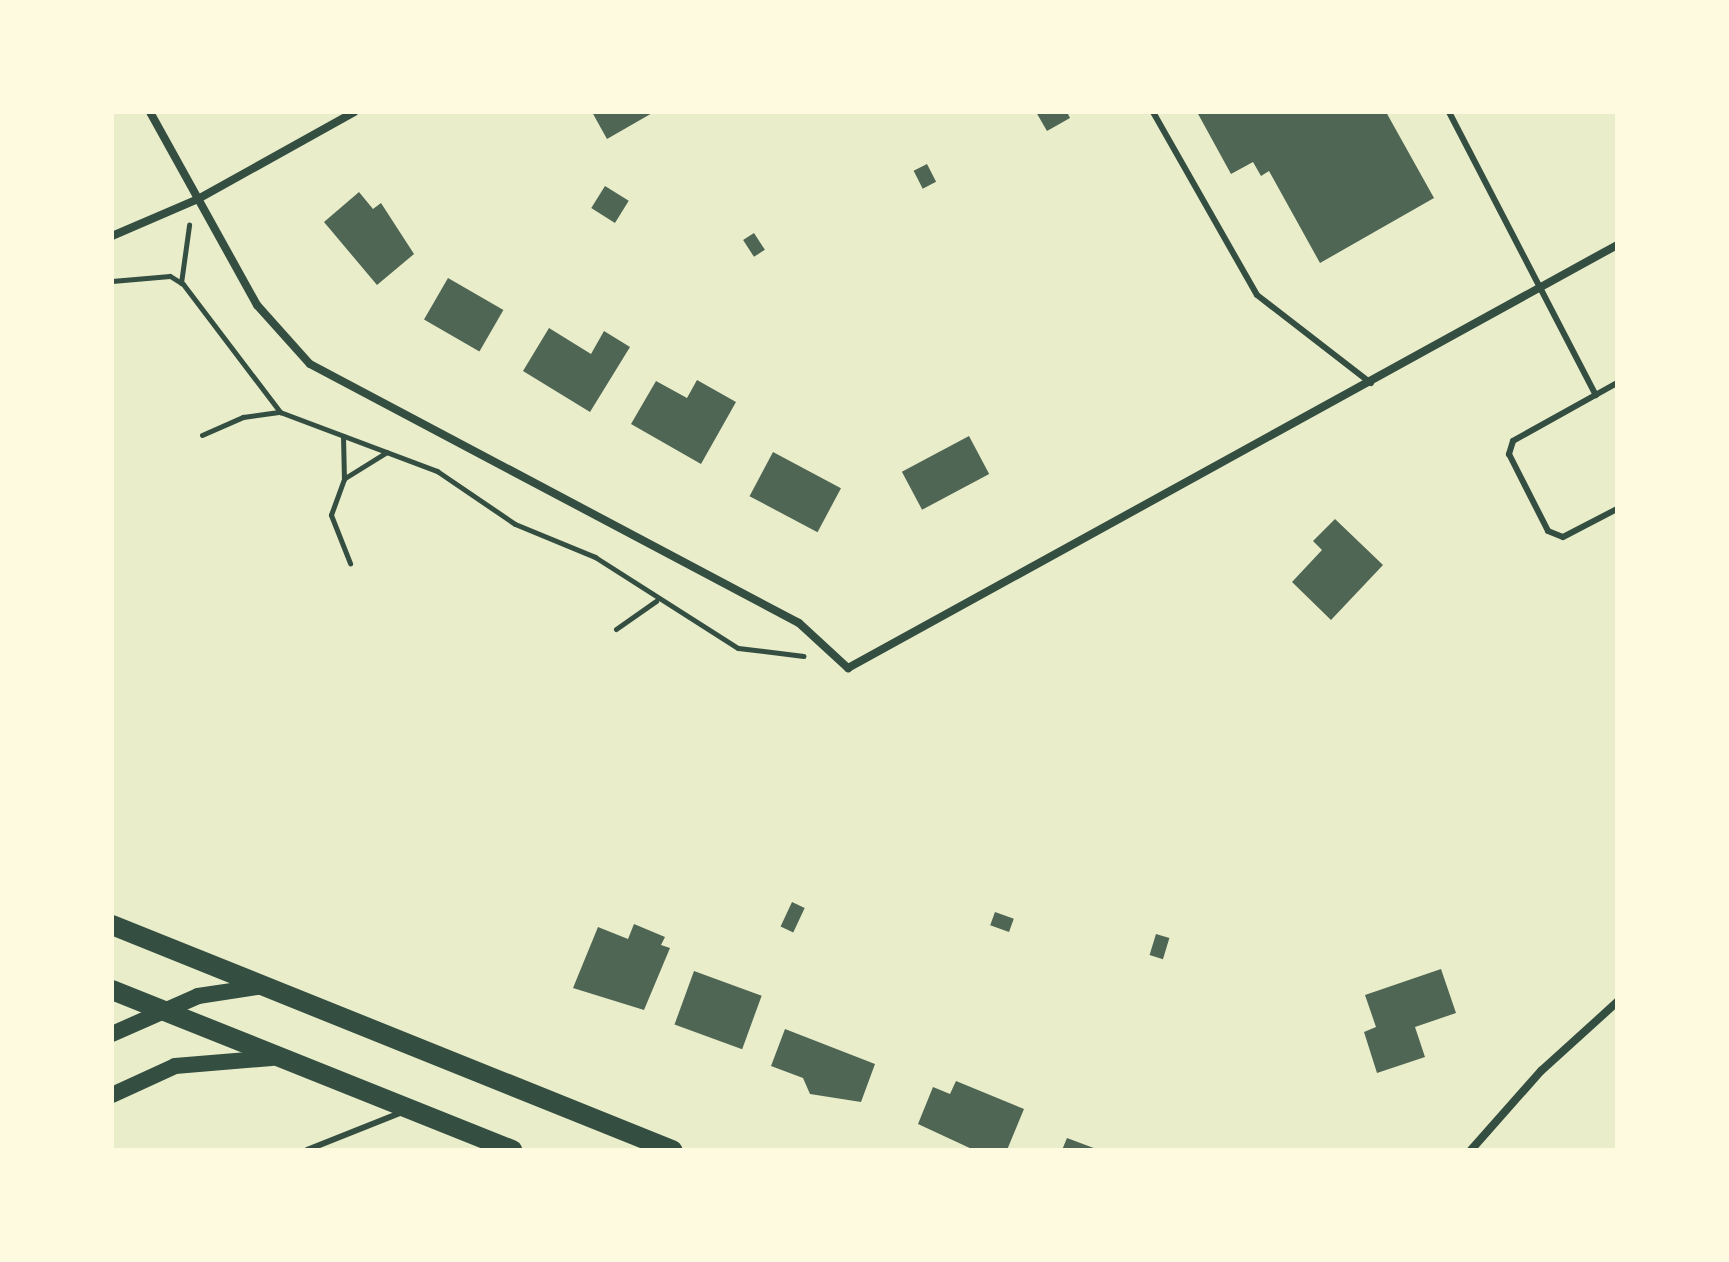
<!DOCTYPE html>
<html>
<head>
<meta charset="utf-8">
<style>
	body { margin:0 }
	#map { position:relative; width:1729px; height:1262px; overflow:hidden; background:#e9edc9; font-family:Figtree,sans-serif }
	div>[style] { position:absolute }
	.building>* { inset:0; background:#4f6655; transform-origin:0 0 }
	.path>* { height:5px; margin:-2.5px; padding:0 2.5px; transform-origin:2.5px; border-radius:2.5px; background:#344e41 }
	.service>* { height:6px; margin:-3px; padding:0 3px; transform-origin:3px; border-radius:3px; background:#344e41 }
	.minor>* { height:8px; margin:-4px; padding:0 4px; transform-origin:4px; border-radius:4px; background:#344e41 }
	.secondary>* { height:16px; margin:-8px; padding:0 8px; transform-origin:8px; border-radius:8px; background:#344e41 }
	.primary>* { height:20px; margin:-10px; padding:0 10px; transform-origin:10px; border-radius:10px; background:#344e41 }
	span { translate:-50% -50%; white-space:nowrap; text-align:center; line-height:1.15; -webkit-text-stroke:8px #fefae0; paint-order:stroke }
	.frame { position:absolute; inset:0; border:114px solid #fefae0; pointer-events:none }
</style>
</head>
<body>
<div id="map">
	<div class="building">
		<div style="clip-path:polygon(592px 112px,654px 112px,607px 139px)"></div>
		<div style="clip-path:polygon(1036px 112px,1067px 112px,1070px 118px,1047px 131px)"></div>
		<div style="clip-path:polygon(1197px 112px,1386px 112px,1434px 198px,1320px 263px,1269px 171px,1261px 176px,1253px 162px,1231px 174px)"></div>
		<div style="left:927px;top:164px;width:20px;height:15px;rotate:63deg"></div>
		<div style="left:605px;top:186px;width:28px;height:26px;rotate:32deg"></div>
		<div style="clip-path:polygon(359px 192px,373px 209px,381px 203px,414px 254px,377px 285px,324px 222px)"></div>
		<div style="left:754px;top:233px;width:20px;height:13px;rotate:57deg"></div>
		<div style="left:448px;top:278px;width:64px;height:48px;rotate:30deg"></div>
		<div style="clip-path:polygon(549px 328px,591px 354px,604px 331px,630px 347px,590px 412px,523px 371px)"></div>
		<div style="clip-path:polygon(697px 380px,736px 402px,701px 464px,631px 424px,656px 381px,687px 398px)"></div>
		<div style="left:969px;top:436px;width:43px;height:76px;rotate:62deg"></div>
		<div style="left:773px;top:452px;width:77px;height:50px;rotate:28deg"></div>
		<div style="clip-path:polygon(1335px 519px,1383px 565px,1331px 620px,1292px 582px,1322px 550px,1313px 541px)"></div>
		<div style="left:792px;top:902px;width:14px;height:27px;rotate:25deg"></div>
		<div style="left:995px;top:912px;width:20px;height:14px;rotate:20deg"></div>
		<div style="clip-path:polygon(634px 924px,665px 937px,661px 945px,670px 948px,644px 1010px,573px 988px,598px 927px,628px 939px)"></div>
		<div style="left:1156px;top:934px;width:14px;height:22px;rotate:17deg"></div>
		<div style="clip-path:polygon(1441px 969px,1456px 1013px,1415px 1027px,1425px 1057px,1377px 1073px,1364px 1032px,1376px 1027px,1365px 995px)"></div>
		<div style="left:694px;top:971px;width:72px;height:57px;rotate:20deg"></div>
		<div style="clip-path:polygon(785px 1029px,875px 1064px,861px 1102px,810px 1094px,803px 1078px,771px 1066px)"></div>
		<div style="clip-path:polygon(956px 1081px,1024px 1109px,1007px 1150px,974px 1150px,918px 1124px,933px 1087px,950px 1094px)"></div>
		<div style="clip-path:polygon(1067px 1138px,1099px 1150px,1062px 1150px)"></div>
	</div>
	<div class="path">
		<div style="left:112px;top:281px;width:58px;rotate:-4.9deg"></div>
		<div style="left:170px;top:276px;width:15px;rotate:32deg"></div>
		<div style="left:183px;top:284px;width:161px;rotate:52.8deg"></div>
		<div style="left:280px;top:412px;width:168px;rotate:20.6deg"></div>
		<div style="left:437px;top:471px;width:94px;rotate:34.2deg"></div>
		<div style="left:515px;top:524px;width:87px;rotate:22.4deg"></div>
		<div style="left:595px;top:557px;width:169px;rotate:32.5deg"></div>
		<div style="left:738px;top:648px;width:66px;rotate:6.9deg"></div>
		<div style="left:181px;top:283px;width:59px;rotate:-82.1deg"></div>
		<div style="left:202px;top:435px;width:45px;rotate:-23.7deg"></div>
		<div style="left:243px;top:417px;width:36px;rotate:-8deg"></div>
		<div style="left:343px;top:436px;width:43px;rotate:88.7deg"></div>
		<div style="left:344px;top:479px;width:38px;rotate:110deg"></div>
		<div style="left:331px;top:515px;width:52px;rotate:68.4deg"></div>
		<div style="left:345px;top:478px;width:49px;rotate:-31.8deg"></div>
		<div style="left:616px;top:629px;width:49px;rotate:-35deg"></div>
	</div>
	<div class="service">
		<div style="left:1153px;top:112px;width:210px;rotate:60.4deg"></div>
		<div style="left:1257px;top:295px;width:144px;rotate:37.7deg"></div>
		<div style="left:1449px;top:112px;width:319px;rotate:62.6deg"></div>
		<div style="left:1617px;top:383px;width:119px;rotate:150.9deg"></div>
		<div style="left:1513px;top:441px;width:14px;rotate:107deg"></div>
		<div style="left:1509px;top:454px;width:86px;rotate:63.1deg"></div>
		<div style="left:1548px;top:531px;width:16px;rotate:22deg"></div>
		<div style="left:1563px;top:537px;width:61px;rotate:-27.4deg"></div>
		<div style="left:307px;top:1150px;width:100px;rotate:-21.7deg"></div>
	</div>
	<div class="minor">
		<div style="left:150px;top:112px;width:221px;rotate:61deg"></div>
		<div style="left:257px;top:305px;width:79px;rotate:48.1deg"></div>
		<div style="left:310px;top:364px;width:553px;rotate:27.91deg"></div>
		<div style="left:799px;top:623px;width:67px;rotate:42.6deg"></div>
		<div style="left:848px;top:668px;width:878px;rotate:-28.81deg"></div>
		<div style="left:112px;top:236px;width:94px;rotate:-23.3deg"></div>
		<div style="left:198px;top:199px;width:179px;rotate:-29.1deg"></div>
		<div style="left:1471px;top:1150px;width:106px;rotate:-48.5deg"></div>
		<div style="left:1541px;top:1071px;width:103px;rotate:-42.2deg"></div>
	</div>
	<div class="secondary">
		<div style="left:112px;top:1034px;width:94px;rotate:-23.8deg"></div>
		<div style="left:198px;top:996px;width:67px;rotate:-8.6deg"></div>
		<div style="left:112px;top:1095px;width:69px;rotate:-24.7deg"></div>
		<div style="left:175px;top:1066px;width:97px;rotate:-4.7deg"></div>
	</div>
	<div class="primary">
		<div style="left:112px;top:925px;width:604px;rotate:21.89deg"></div>
		<div style="left:112px;top:990px;width:431px;rotate:21.8deg"></div>
	</div>
	<div class="frame"></div>
</div>
</body>
</html>
